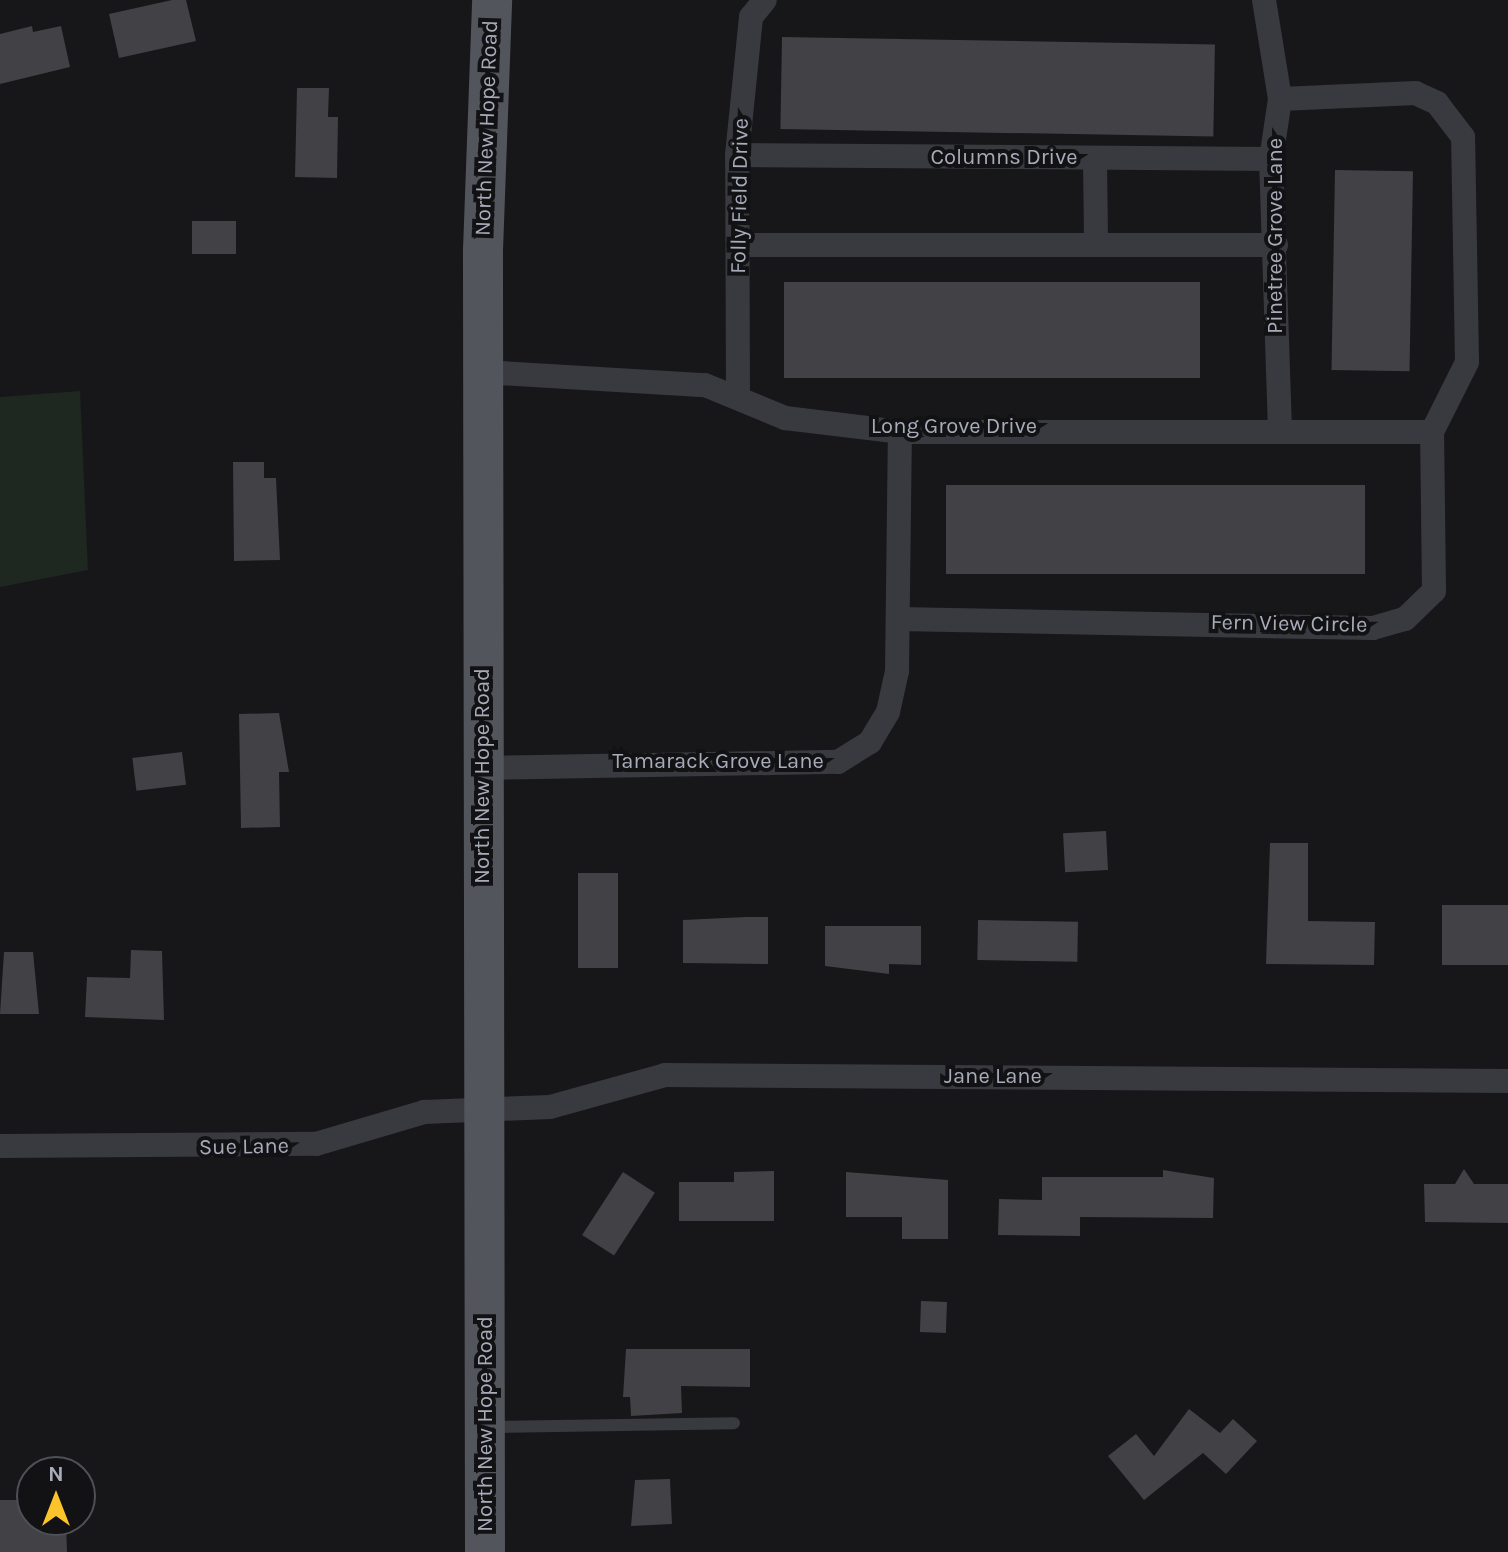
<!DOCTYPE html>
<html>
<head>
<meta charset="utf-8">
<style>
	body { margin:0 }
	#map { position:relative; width:1508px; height:1552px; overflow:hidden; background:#171719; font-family:Karla,sans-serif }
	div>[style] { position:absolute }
	.green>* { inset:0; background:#1e2720 }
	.building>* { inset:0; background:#414146; transform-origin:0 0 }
	.service>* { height:12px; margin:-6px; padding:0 6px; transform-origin:6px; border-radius:6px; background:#393a40 }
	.minor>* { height:24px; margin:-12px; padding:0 12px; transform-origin:12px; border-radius:12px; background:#393a40 }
	.primary>* { height:40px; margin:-20px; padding:0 20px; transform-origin:20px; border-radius:20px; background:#53555d }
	span { translate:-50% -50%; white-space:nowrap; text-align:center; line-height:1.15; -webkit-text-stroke:8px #121214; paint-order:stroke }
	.street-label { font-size:22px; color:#a8acba }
	.north { position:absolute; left:16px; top:1456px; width:80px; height:80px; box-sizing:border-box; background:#121214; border:2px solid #4e5056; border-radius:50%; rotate:0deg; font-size:22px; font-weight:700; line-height:32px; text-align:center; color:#a8acba }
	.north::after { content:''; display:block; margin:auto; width:28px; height:36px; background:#fcc32b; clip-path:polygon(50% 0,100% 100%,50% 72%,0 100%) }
</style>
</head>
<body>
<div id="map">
	<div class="green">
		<div style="clip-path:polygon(80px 391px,88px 570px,0 587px,0 397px)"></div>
	</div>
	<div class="building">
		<div style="clip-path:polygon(172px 0,186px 0,196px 41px,119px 58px,109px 14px)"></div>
		<div style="clip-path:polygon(32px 26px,33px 32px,61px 26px,70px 67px,0 84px,0 34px)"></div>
		<div style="left:782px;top:37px;width:433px;height:92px;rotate:1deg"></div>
		<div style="clip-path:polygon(297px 88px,329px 88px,328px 117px,338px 117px,337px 178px,295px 177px)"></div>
		<div style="left:1335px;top:170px;width:78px;height:200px;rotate:1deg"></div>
		<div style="left:192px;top:221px;width:44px;height:33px"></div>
		<div style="left:784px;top:282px;width:416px;height:96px"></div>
		<div style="clip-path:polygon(233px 462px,264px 462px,264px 478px,276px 478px,280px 560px,234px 561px)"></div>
		<div style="left:1365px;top:485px;width:89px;height:419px;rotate:90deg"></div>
		<div style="clip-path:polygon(279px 713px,289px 772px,279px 772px,280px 827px,241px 828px,239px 714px)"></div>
		<div style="left:182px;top:752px;width:33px;height:50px;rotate:83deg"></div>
		<div style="left:1106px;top:831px;width:39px;height:43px;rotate:87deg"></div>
		<div style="clip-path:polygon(1270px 843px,1308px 843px,1308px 921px,1375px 922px,1374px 965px,1266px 964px)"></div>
		<div style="left:578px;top:873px;width:40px;height:95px"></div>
		<div style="left:1442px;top:905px;width:66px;height:60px"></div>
		<div style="clip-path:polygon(746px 917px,768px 917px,768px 964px,683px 963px,683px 920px)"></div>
		<div style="left:978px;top:920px;width:100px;height:40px;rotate:1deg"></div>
		<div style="clip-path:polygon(825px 926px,921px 926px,921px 965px,889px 964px,889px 974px,825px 966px)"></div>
		<div style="clip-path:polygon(131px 950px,162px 951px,164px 1020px,85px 1017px,87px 977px,130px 978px)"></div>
		<div style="clip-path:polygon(4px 952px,33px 952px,39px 1014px,0 1014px)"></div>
		<div style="clip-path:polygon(1464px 1169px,1474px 1184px,1508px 1184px,1508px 1223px,1425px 1222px,1424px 1184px,1455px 1184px)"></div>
		<div style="clip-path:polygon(1163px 1170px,1214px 1178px,1213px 1218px,1080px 1217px,1080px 1236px,998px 1235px,999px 1199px,1042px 1200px,1042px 1177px,1163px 1177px)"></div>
		<div style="clip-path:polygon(774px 1171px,774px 1221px,679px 1221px,679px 1182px,734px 1182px,734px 1172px)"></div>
		<div style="left:623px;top:1172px;width:38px;height:75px;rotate:33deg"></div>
		<div style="clip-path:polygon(846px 1172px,948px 1180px,948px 1239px,902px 1239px,902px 1217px,846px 1217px)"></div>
		<div style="left:921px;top:1301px;width:26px;height:31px;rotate:2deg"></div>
		<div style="clip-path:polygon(626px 1349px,750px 1349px,750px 1387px,681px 1386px,682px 1413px,631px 1416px,630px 1397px,623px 1397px)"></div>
		<div style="clip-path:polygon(1189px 1409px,1220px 1433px,1233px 1419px,1257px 1441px,1226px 1474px,1203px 1453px,1144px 1500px,1108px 1456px,1136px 1434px,1154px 1456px)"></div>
		<div style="clip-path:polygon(670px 1479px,672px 1524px,631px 1526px,635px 1480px)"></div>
		<div style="clip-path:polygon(0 1500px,32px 1500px,32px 1520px,66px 1520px,67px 1552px,0 1552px)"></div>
	</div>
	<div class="service">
		<div style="left:489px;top:1427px;width:245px;rotate:-0.9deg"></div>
	</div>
	<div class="minor">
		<div style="left:1264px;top:0;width:100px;rotate:80.8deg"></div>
		<div style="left:1280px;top:99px;width:61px;rotate:98.5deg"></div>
		<div style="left:1271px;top:159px;width:267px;rotate:88.1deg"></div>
		<div style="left:737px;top:155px;width:534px;rotate:0.43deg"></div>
		<div style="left:1095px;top:158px;width:87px;rotate:89.3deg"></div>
		<div style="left:738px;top:245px;width:538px"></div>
		<div style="left:483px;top:372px;width:222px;rotate:3.4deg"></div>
		<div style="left:705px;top:385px;width:87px;rotate:22.4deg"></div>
		<div style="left:785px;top:418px;width:116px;rotate:6.9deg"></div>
		<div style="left:900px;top:432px;width:532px"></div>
		<div style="left:738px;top:398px;width:243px;rotate:-90.2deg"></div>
		<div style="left:737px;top:155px;width:139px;rotate:-84.2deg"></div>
		<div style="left:751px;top:17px;width:22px;rotate:-51deg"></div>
		<div style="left:898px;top:619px;width:475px;rotate:1.1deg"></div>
		<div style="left:1373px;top:628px;width:33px;rotate:-16deg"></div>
		<div style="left:1405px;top:619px;width:40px;rotate:-44deg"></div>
		<div style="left:1434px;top:591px;width:159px;rotate:-90.7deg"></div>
		<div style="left:1432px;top:432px;width:78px;rotate:-63.4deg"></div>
		<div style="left:1467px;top:362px;width:225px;rotate:-91deg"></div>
		<div style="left:1463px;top:137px;width:43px;rotate:-127.4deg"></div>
		<div style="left:1437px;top:103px;width:23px;rotate:-155deg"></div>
		<div style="left:1416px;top:93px;width:136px;rotate:177.5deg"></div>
		<div style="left:483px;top:768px;width:355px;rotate:-1deg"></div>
		<div style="left:838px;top:762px;width:38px;rotate:-32deg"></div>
		<div style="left:870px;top:742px;width:35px;rotate:-59deg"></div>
		<div style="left:888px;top:712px;width:42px;rotate:-77.6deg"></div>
		<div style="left:897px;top:671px;width:239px;rotate:-89.3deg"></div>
		<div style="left:0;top:1146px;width:316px;rotate:-0.4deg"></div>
		<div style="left:316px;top:1144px;width:113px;rotate:-16.5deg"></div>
		<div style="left:424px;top:1112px;width:126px;rotate:-2.3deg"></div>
		<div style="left:550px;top:1107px;width:119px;rotate:-15.5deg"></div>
		<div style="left:665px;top:1075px;width:843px;rotate:0.41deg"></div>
	</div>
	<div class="primary">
		<div style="left:485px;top:1552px;width:1302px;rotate:-90.09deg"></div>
		<div style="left:483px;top:250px;width:250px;rotate:-87.9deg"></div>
	</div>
	<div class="street-label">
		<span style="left:487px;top:128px;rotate:-88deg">North New Hope Road</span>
		<span style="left:1004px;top:158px">Columns Drive</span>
		<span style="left:740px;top:196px;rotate:-89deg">Folly Field Drive</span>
		<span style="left:1276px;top:236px;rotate:-90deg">Pinetree Grove Lane</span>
		<span style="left:954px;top:427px">Long Grove Drive</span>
		<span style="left:1289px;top:624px;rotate:1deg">Fern View Circle</span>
		<span style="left:718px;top:762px">Tamarack Grove Lane</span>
		<span style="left:483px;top:776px;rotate:-90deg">North New Hope Road</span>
		<span style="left:993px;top:1077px">Jane Lane</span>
		<span style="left:244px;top:1147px;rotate:-1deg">Sue Lane</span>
		<span style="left:486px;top:1424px;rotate:-90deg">North New Hope Road</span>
	</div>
	<div class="north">N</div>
</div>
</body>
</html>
